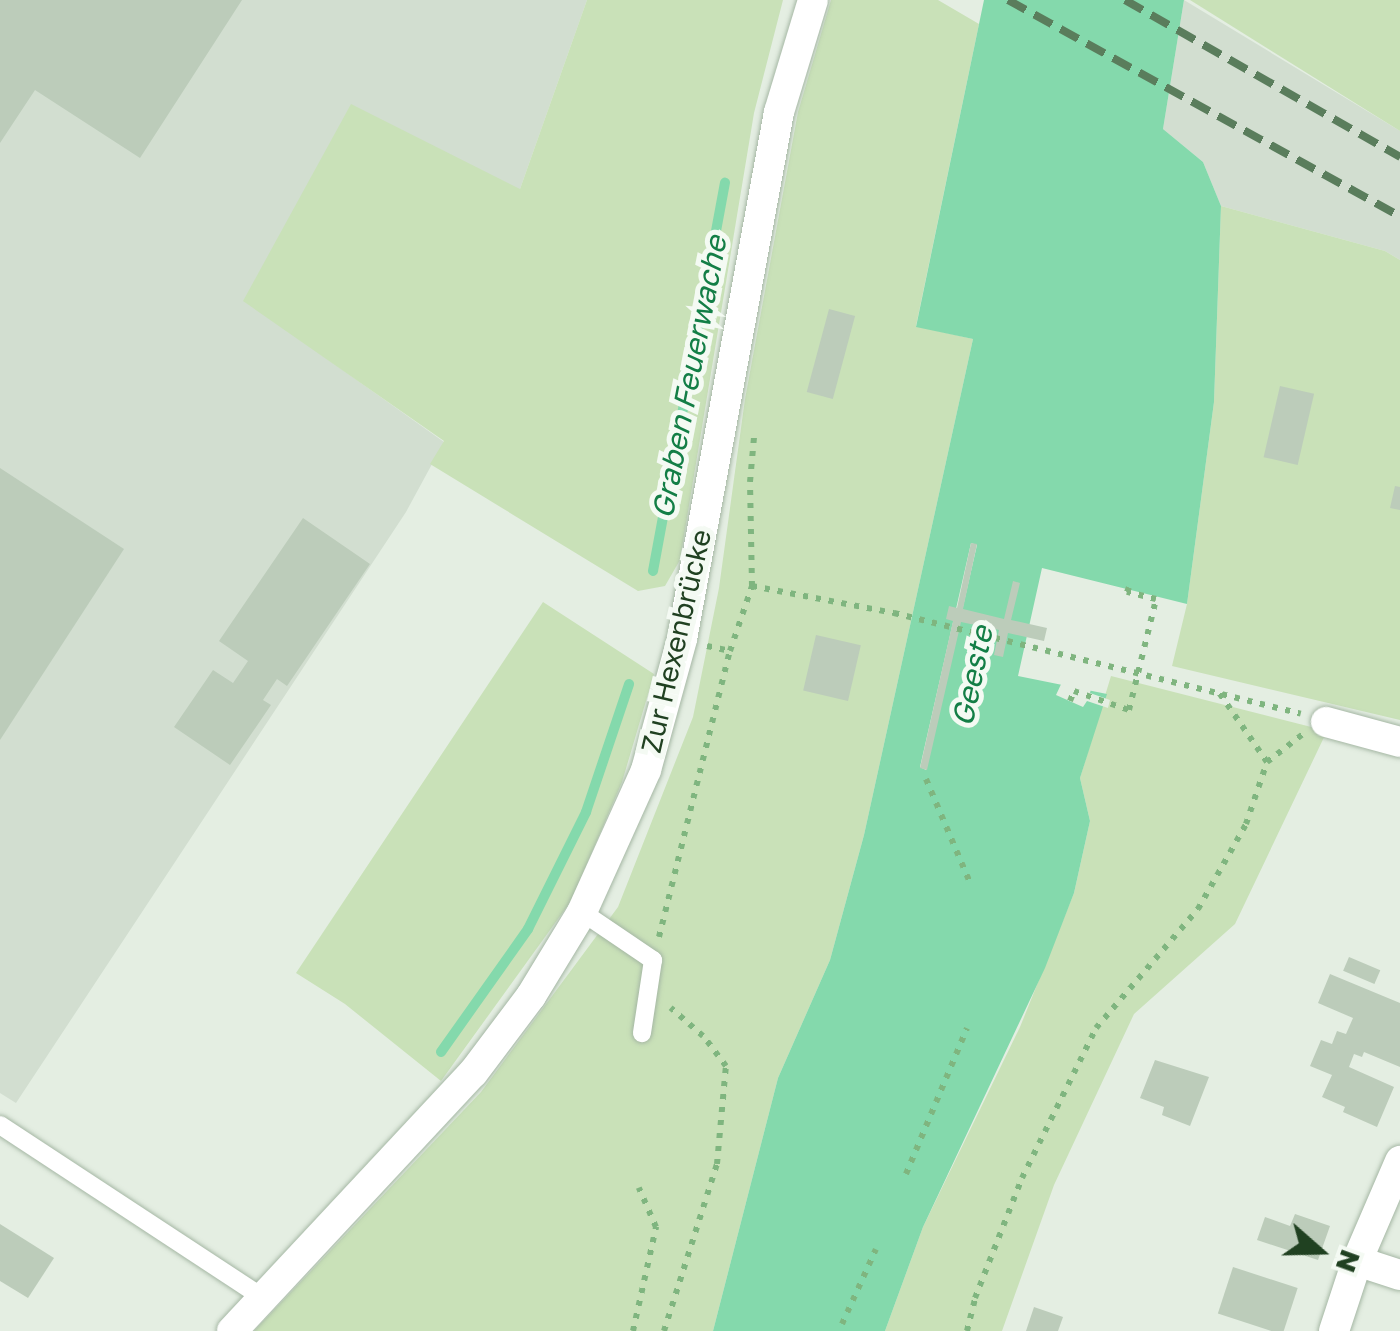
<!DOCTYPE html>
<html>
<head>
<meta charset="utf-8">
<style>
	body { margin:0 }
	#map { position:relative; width:1400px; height:1331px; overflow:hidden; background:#e4eee2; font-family:"Golos Text",sans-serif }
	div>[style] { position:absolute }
	.built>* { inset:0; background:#d2ded0 }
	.green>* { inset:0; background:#c9e1b8 }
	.water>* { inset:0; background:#84d9ac }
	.pier>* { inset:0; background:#e4eee2 }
	.stream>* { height:10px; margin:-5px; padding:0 5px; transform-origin:5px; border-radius:5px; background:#84d9ac }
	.building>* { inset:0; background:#bcccba; transform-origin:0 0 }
	.path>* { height:6px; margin-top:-3px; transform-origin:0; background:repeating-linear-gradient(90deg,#7fb57f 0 5px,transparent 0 13px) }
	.roads { filter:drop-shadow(0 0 2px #a5b7a4) drop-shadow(0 0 2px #a5b7a4) }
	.service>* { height:18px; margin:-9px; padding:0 9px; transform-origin:9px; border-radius:9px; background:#fff }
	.minor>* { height:30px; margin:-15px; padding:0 15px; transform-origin:15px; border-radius:15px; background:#fff }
	.rail>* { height:8px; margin-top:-4px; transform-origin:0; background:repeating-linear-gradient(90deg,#5a7d5c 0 20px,transparent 0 30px) }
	span { translate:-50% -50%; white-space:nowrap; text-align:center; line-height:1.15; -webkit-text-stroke:10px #f4faf3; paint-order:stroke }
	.street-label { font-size:28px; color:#204121 }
	.water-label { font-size:30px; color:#137e46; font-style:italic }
	.north { position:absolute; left:1270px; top:1201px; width:100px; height:100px; -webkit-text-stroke:8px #f4faf3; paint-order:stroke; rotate:110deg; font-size:28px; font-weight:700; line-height:40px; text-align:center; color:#204121 }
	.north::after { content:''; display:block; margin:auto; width:35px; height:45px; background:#204121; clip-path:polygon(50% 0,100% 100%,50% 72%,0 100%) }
</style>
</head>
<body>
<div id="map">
	<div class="built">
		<div style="clip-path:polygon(0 0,587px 0,520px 189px,244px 300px,444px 442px,406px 512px,16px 1103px,0 1093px)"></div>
		<div style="clip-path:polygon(1184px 0,1400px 131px,1400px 260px,1385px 251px,1221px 206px,1203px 162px,1163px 129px)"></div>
	</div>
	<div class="green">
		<div style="clip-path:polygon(587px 0,783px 0,754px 113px,680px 560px,665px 586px,638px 591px,430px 464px,444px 441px,243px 301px,351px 104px,520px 189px)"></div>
		<div style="clip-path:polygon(831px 0,938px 0,979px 24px,916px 326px,973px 339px,864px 835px,830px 960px,778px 1078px,713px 1331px,254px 1331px,481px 1092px,618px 907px,693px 717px,719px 588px,745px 399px,798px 112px)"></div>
		<div style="clip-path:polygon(1190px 0,1400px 0,1400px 131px)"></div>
		<div style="clip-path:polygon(1221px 206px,1385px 251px,1400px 260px,1400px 720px,1172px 666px,1187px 604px,1214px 402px)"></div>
		<div style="clip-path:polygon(543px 602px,654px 674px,622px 782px,571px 901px,441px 1081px,345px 1004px,296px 973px)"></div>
		<div style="clip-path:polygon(1111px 676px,1327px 731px,1235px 924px,1134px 1014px,1054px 1185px,1002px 1331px,885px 1331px,923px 1227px,1020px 1027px,1074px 893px,1090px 821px,1080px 778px)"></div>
	</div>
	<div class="water">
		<div style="clip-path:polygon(evenodd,984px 0,1184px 0,1163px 129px,1203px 162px,1221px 206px,1214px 402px,1187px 604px,1042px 568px,1018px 676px,1107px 694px,1080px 778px,1090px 821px,1074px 893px,1045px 968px,923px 1227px,885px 1331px,713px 1331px,778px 1078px,830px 960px,864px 835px,973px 339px,916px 327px,984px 0,971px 543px,977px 545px,926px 770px,920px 767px,971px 543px)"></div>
	</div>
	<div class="pier">
		<div style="clip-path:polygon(1063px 680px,1091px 689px,1090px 693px,1110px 700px,1108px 708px,1087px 701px,1083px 707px,1056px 695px)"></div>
	</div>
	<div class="stream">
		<div style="left:653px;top:571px;width:395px;rotate:-79.5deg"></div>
		<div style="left:441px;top:1052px;width:151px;rotate:-54.7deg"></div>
		<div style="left:528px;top:929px;width:131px;rotate:-63.6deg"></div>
		<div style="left:586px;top:812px;width:135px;rotate:-71.4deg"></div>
	</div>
	<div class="building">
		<div style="clip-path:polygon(0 0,242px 0,140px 158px,35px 90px,0 143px)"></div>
		<div style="left:829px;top:309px;width:27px;height:86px;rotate:15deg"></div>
		<div style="left:1280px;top:386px;width:35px;height:73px;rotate:13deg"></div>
		<div style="clip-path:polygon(0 468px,124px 549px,0 740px)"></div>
		<div style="clip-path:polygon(1395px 486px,1400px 487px,1400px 510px,1390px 508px)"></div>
		<div style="clip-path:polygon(303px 518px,370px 564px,287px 686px,277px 679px,263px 700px,271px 705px,230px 765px,174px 727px,213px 670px,233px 683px,248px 661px,219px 641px)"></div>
		<div style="clip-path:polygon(971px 543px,977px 544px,963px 609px,1004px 619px,1013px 581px,1020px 583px,1011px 620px,1047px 628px,1044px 641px,1008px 633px,1003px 657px,994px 655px,999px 630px,961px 622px,927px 770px,920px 768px,953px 621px,946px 619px,949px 606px,957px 608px)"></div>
		<div style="left:816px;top:635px;width:46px;height:57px;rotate:13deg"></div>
		<div style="left:1349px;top:957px;width:34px;height:15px;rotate:23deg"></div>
		<div style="clip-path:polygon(1330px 974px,1400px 1003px,1400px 1067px,1364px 1052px,1362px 1057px,1354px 1054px,1349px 1067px,1394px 1087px,1377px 1127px,1343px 1112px,1345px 1107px,1322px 1097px,1332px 1075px,1310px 1066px,1321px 1040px,1332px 1044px,1337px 1031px,1346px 1034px,1353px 1018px,1318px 1003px)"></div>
		<div style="clip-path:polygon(1155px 1060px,1209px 1077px,1190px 1126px,1162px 1115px,1164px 1107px,1140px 1098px)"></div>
		<div style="clip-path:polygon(1295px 1214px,1330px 1226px,1318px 1260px,1257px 1240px,1265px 1217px,1290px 1226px)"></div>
		<div style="clip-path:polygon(0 1224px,54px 1258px,28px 1298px,0 1281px)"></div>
		<div style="left:1233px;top:1267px;width:68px;height:49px;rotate:18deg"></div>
		<div style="clip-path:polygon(1034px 1307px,1063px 1317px,1058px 1331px,1026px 1331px)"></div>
	</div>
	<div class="path">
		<div style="left:752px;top:586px;width:145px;rotate:10.8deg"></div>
		<div style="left:894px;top:613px;width:419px;rotate:13.9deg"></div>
		<div style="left:707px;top:646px;width:24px;rotate:12deg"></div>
		<div style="left:1070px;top:701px;width:11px;rotate:-68deg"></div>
		<div style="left:1074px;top:691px;width:58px;rotate:19.1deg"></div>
		<div style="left:1129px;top:710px;width:114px;rotate:-76.3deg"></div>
		<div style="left:1156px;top:599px;width:30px;rotate:-166deg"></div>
		<div style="left:1127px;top:592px;width:5px;rotate:-68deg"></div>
		<div style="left:1267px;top:762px;width:46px;rotate:-37.9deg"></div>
		<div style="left:926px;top:779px;width:115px;rotate:67deg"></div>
		<div style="left:659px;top:937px;width:295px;rotate:-76.1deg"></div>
		<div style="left:730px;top:651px;width:69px;rotate:-71.3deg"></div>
		<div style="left:752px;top:586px;width:104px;rotate:-91.1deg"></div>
		<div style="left:750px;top:482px;width:45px;rotate:-84.9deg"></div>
		<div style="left:906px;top:1174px;width:158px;rotate:-67.3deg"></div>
		<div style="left:842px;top:1324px;width:82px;rotate:-65.6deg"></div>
		<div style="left:633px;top:1331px;width:107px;rotate:-77.5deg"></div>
		<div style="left:656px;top:1227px;width:43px;rotate:-113.6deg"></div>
		<div style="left:664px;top:1331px;width:175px;rotate:-72.4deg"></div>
		<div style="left:717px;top:1164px;width:98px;rotate:-84.8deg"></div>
		<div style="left:726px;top:1066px;width:38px;rotate:-127deg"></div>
		<div style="left:703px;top:1036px;width:43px;rotate:-138.8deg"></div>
		<div style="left:967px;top:1331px;width:34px;rotate:-76deg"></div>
		<div style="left:975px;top:1298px;width:129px;rotate:-68.6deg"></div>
		<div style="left:1022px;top:1178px;width:167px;rotate:-63.7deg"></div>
		<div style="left:1096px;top:1028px;width:157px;rotate:-49.4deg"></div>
		<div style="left:1198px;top:909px;width:98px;rotate:-60.5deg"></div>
		<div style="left:1246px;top:824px;width:65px;rotate:-71.3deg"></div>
		<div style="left:1267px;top:762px;width:86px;rotate:-124.6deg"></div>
	</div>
	<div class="roads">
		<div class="service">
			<div style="left:582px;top:912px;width:86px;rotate:34.1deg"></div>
			<div style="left:653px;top:960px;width:74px;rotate:98.6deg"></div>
			<div style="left:0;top:1125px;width:315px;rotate:33.3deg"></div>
		</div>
		<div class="minor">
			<div style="left:1326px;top:722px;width:77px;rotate:15.1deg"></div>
			<div style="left:1357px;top:1261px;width:45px;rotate:18deg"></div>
			<div style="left:232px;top:1331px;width:353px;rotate:-47deg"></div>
			<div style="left:473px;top:1073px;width:96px;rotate:-53deg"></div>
			<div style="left:531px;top:996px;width:98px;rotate:-58.7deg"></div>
			<div style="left:582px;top:912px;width:156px;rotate:-65.7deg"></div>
			<div style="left:646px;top:770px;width:136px;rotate:-74.6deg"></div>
			<div style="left:682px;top:639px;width:536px;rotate:-79.57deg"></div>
			<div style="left:779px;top:112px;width:117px;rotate:-73.1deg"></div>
			<div style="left:1334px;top:1331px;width:74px;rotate:-71.8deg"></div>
			<div style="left:1357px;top:1261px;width:109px;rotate:-66.7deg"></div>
		</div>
	</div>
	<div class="rail">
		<div style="left:1008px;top:0;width:448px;rotate:28.9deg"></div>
		<div style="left:1125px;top:0;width:317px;rotate:29.7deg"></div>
	</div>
	<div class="street-label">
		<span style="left:676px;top:641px;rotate:-77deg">Zur Hexenbrücke</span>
	</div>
	<div class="water-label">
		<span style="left:689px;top:377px;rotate:-79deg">Graben Feuerwache</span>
		<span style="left:972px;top:676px;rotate:-78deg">Geeste</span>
	</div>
	<div class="north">N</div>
</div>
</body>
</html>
